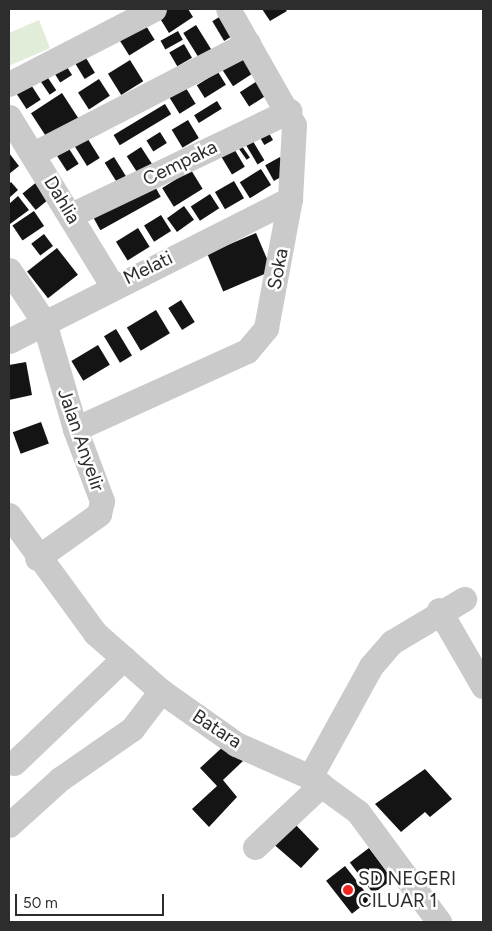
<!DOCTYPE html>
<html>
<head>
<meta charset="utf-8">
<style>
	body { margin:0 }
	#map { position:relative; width:492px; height:931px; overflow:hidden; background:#fff; font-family:Figtree,sans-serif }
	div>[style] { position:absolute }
	.green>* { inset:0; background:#e1ecd9 }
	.building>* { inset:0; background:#141414; transform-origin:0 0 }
	.minor>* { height:25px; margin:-12.5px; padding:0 12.5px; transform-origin:12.5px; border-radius:12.5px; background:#cacaca }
	.dots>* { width:14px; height:14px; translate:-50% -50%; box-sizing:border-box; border:2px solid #fff; border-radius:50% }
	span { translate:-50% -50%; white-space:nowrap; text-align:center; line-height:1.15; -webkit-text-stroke:5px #fff; paint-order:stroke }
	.street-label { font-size:19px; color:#2d2d2d }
	.poi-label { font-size:19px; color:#2d2d2d }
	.left { translate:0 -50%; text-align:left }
	.frame { position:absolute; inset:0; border:10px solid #2d2d2d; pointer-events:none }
	.scale { position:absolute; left:15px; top:894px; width:149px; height:22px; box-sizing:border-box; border:2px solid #2d2d2d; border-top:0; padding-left:6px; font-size:15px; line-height:18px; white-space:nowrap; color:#2d2d2d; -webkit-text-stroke:4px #fff; paint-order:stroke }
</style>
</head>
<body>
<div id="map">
	<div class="green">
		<div style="clip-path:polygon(39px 20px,50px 48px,9px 66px,9px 33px)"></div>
	</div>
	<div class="building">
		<div style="clip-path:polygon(160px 9px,188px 9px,193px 17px,169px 33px,156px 12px)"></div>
		<div style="clip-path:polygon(262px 9px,285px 9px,287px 11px,270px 21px)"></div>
		<div style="left:226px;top:13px;width:23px;height:16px;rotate:59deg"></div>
		<div style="left:143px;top:21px;width:22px;height:30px;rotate:58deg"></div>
		<div style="left:196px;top:25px;width:31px;height:15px;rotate:58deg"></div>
		<div style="left:178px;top:31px;width:10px;height:20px;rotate:61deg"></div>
		<div style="left:184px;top:44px;width:16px;height:17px;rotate:60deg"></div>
		<div style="left:80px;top:48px;width:29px;height:12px;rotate:59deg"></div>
		<div style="left:249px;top:52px;width:20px;height:32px;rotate:57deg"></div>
		<div style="left:62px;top:59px;width:19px;height:14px;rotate:58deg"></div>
		<div style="left:130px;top:60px;width:25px;height:26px;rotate:58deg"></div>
		<div style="left:44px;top:72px;width:22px;height:8px;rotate:56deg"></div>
		<div style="left:218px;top:72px;width:15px;height:25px;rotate:58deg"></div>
		<div style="left:265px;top:76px;width:17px;height:30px;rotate:57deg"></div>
		<div style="left:26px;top:77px;width:27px;height:17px;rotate:57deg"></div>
		<div style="left:99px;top:79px;width:20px;height:25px;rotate:57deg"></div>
		<div style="left:184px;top:85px;width:22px;height:19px;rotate:58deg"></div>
		<div style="left:62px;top:93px;width:30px;height:37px;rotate:57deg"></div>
		<div style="left:217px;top:101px;width:9px;height:27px;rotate:58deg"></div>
		<div style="left:165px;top:104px;width:12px;height:60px;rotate:59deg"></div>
		<div style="left:188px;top:120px;width:21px;height:19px;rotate:59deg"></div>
		<div style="left:266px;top:128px;width:14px;height:10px;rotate:60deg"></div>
		<div style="left:160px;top:132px;width:13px;height:16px;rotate:58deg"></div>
		<div style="left:86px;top:136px;width:26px;height:15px;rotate:58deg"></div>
		<div style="left:251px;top:138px;width:26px;height:8px;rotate:59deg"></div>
		<div style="left:64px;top:141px;width:27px;height:14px;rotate:57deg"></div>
		<div style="left:239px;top:142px;width:19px;height:4px;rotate:55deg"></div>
		<div style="left:141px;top:147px;width:20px;height:17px;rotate:57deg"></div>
		<div style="left:233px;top:147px;width:23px;height:15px;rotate:59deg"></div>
		<div style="clip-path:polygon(9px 153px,19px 166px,9px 174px)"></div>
		<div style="left:114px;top:157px;width:25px;height:11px;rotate:58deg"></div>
		<div style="left:280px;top:157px;width:18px;height:17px;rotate:61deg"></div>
		<div style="left:261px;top:169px;width:19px;height:25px;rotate:58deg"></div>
		<div style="left:191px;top:170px;width:22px;height:34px;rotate:58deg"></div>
		<div style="left:38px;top:181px;width:21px;height:20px;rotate:51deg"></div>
		<div style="left:152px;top:181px;width:18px;height:69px;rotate:61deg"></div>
		<div style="left:234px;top:181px;width:20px;height:22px;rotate:60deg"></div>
		<div style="clip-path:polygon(11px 182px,18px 190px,9px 198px,9px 184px)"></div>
		<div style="left:210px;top:194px;width:17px;height:23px;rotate:57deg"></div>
		<div style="clip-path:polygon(18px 196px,29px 210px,10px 224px,9px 204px)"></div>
		<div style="left:184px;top:206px;width:17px;height:21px;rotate:54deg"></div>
		<div style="left:34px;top:211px;width:18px;height:26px;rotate:56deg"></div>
		<div style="left:161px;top:215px;width:19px;height:20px;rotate:58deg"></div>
		<div style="left:138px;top:228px;width:22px;height:26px;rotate:58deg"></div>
		<div style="left:256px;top:233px;width:41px;height:53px;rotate:67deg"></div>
		<div style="left:44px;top:234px;width:15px;height:16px;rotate:53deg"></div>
		<div style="left:57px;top:248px;width:34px;height:38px;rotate:52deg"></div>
		<div style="left:181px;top:300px;width:26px;height:15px;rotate:58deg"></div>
		<div style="left:156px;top:310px;width:27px;height:34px;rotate:59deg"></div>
		<div style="left:116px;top:329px;width:31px;height:14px;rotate:59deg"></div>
		<div style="left:98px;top:345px;width:23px;height:31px;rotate:59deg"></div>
		<div style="clip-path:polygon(26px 362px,32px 395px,9px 400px,9px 365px)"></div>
		<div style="left:41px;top:422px;width:23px;height:30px;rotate:70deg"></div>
		<div style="clip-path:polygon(227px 743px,243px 761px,223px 780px,237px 797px,209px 827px,192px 809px,217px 786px,200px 768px)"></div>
		<div style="clip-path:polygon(425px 769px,452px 799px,430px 817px,425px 812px,401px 832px,375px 804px)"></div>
		<div style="clip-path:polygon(293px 822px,319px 849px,301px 868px,271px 842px)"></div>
		<div style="left:369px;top:848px;width:39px;height:24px;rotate:53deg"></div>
		<div style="left:345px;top:866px;width:42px;height:24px;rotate:52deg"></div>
	</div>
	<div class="minor">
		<div style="left:9px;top:84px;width:163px;rotate:-27.3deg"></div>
		<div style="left:9px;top:117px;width:197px;rotate:58.5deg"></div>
		<div style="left:33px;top:154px;width:242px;rotate:-27.3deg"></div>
		<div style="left:71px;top:215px;width:242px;rotate:-25.5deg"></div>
		<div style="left:9px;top:270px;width:63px;rotate:56.1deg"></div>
		<div style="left:44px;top:322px;width:111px;rotate:73.8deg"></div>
		<div style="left:75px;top:429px;width:77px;rotate:69.4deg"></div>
		<div style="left:102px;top:501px;width:13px;rotate:103deg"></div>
		<div style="left:99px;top:514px;width:76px;rotate:144.6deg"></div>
		<div style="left:9px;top:341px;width:315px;rotate:-26.8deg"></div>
		<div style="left:75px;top:429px;width:189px;rotate:-24.4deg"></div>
		<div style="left:247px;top:351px;width:30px;rotate:-50deg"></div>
		<div style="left:266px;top:328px;width:131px;rotate:-79.5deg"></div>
		<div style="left:290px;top:199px;width:74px;rotate:-86.9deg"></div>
		<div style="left:294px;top:125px;width:133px;rotate:-119.6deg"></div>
		<div style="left:9px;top:515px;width:146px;rotate:53.9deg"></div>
		<div style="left:95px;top:633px;width:88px;rotate:41.3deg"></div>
		<div style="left:161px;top:691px;width:92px;rotate:35.2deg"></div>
		<div style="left:236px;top:744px;width:81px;rotate:24deg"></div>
		<div style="left:310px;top:777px;width:59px;rotate:36.1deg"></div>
		<div style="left:358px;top:812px;width:137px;rotate:53.6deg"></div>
		<div style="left:439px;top:610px;width:88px;rotate:59.9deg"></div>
		<div style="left:14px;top:763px;width:152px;rotate:-43.7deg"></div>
		<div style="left:310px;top:777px;width:127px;rotate:-61.2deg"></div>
		<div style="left:371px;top:666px;width:32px;rotate:-49deg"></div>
		<div style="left:392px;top:642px;width:84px;rotate:-30.8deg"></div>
		<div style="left:9px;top:825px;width:69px;rotate:-42deg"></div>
		<div style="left:60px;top:779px;width:88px;rotate:-34.8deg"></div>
		<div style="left:132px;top:729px;width:48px;rotate:-52.7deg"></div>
		<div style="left:255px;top:847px;width:91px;rotate:-43.2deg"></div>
	</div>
	<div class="dots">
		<div style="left:348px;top:890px;background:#f3231f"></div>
	</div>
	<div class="street-label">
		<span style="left:180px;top:163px;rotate:-26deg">Cempaka</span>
		<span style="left:62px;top:200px;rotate:59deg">Dahlia</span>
		<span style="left:148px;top:268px;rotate:-26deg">Melati</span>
		<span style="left:278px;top:269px;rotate:-79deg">Soka</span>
		<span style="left:81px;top:440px;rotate:71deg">Jalan Anyelir</span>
		<span style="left:217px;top:729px;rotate:33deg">Batara</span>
	</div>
	<div class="poi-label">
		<span class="left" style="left:358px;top:890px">SD NEGERI<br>CILUAR 1</span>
	</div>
	<div class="frame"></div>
	<div class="scale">50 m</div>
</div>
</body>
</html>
